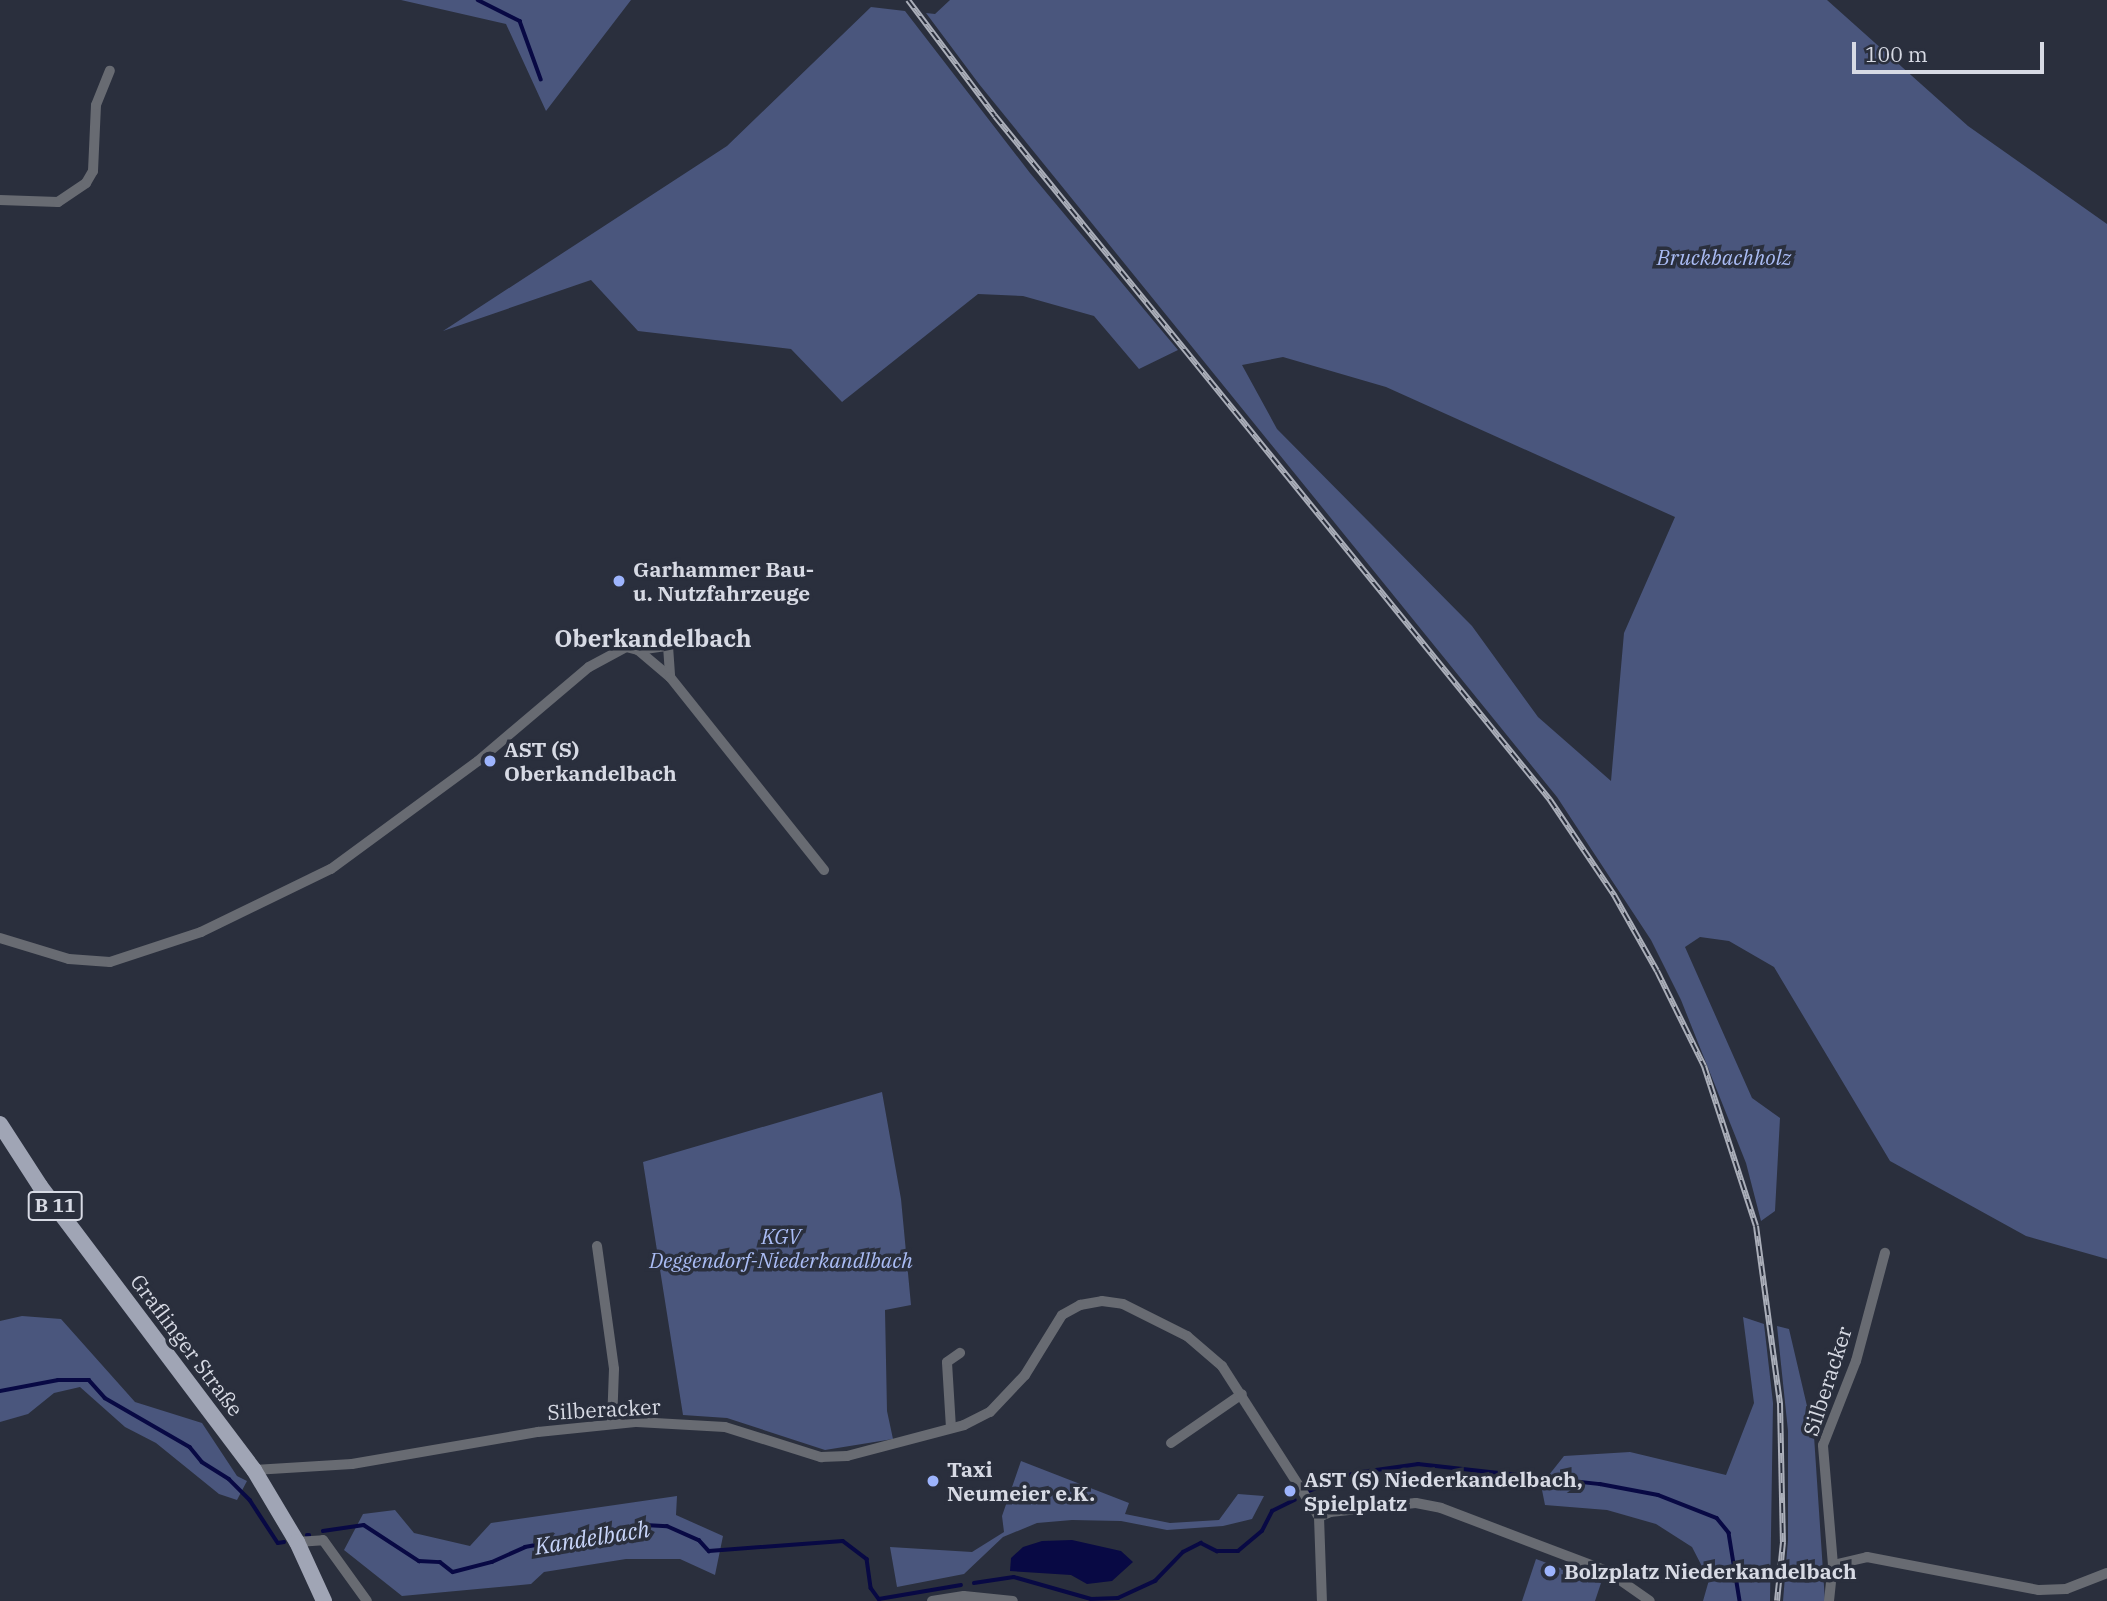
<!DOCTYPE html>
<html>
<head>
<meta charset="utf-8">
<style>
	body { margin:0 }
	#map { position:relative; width:2107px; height:1601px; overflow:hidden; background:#2a2f3d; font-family:"IBM Plex Serif",serif }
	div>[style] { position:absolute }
	.green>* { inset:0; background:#4a567d }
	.water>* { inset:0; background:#080944 }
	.stream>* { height:3.5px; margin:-1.75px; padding:0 1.75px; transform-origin:1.75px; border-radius:1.75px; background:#080944 }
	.minor>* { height:10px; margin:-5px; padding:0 5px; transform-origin:5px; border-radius:5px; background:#686b72 }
	.primary>* { height:16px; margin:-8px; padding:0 8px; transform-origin:8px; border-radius:8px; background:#a0a5b5 }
	.rail>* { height:6px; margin-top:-3px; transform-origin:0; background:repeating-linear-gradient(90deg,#2a2f3d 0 10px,#aaaeb9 0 20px); box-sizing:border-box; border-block:2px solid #aaaeb9 }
	.dots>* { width:19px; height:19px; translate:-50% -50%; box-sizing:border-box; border:4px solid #2a2f3d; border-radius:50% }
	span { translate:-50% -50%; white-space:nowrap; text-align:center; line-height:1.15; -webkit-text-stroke:7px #2a2f3d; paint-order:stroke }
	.shield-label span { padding:2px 5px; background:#2a2f3d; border:2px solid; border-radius:5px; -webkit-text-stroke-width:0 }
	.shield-label { font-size:19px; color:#d7dae4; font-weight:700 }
	.park-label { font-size:21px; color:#aabcf4; font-style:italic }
	.poi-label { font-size:21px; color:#d7dae4; font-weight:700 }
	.left { translate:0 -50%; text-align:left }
	.street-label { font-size:21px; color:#d7dae4 }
	.water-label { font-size:23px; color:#c8d5fa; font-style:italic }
	.quarter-label { font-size:24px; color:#d7dae4; font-weight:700 }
	.scale { position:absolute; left:1852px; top:42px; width:192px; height:32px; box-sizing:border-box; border:4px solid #d7dae4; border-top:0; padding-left:9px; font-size:21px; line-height:24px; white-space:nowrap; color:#d7dae4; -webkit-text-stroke:5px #2a2f3d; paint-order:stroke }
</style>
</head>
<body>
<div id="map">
	<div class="green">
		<div style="clip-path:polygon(401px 0,631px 0,546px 111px,506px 24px)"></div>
		<div style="clip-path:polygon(evenodd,950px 0,1827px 0,1968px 126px,2107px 224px,2107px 1259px,2026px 1236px,1890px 1161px,1774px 967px,1729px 941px,1700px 937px,1685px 947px,1752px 1098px,1780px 1118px,1775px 1211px,1761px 1221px,1746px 1163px,1681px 1000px,1651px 940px,1557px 797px,979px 84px,926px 13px,935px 14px,950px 0,1283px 357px,1386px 387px,1675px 517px,1624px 633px,1611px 781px,1538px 717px,1472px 626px,1277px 429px,1242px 365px,1283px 357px)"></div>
		<div style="clip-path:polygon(871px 7px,905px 11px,1030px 173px,1178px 350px,1139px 369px,1094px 316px,1023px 296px,978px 294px,842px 402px,791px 349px,638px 331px,591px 280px,443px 331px,727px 146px)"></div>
		<div style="clip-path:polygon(882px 1092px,901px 1199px,911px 1305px,885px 1310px,887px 1411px,893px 1439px,825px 1450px,727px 1418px,683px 1415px,643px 1162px)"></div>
		<div style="clip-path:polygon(22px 1316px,61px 1319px,135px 1402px,202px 1423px,237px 1476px,247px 1481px,237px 1500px,219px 1494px,156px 1443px,125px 1427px,80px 1387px,54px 1393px,28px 1414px,0 1422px,0 1321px)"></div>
		<div style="clip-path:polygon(1743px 1317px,1764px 1324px,1773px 1403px,1770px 1601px,1703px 1601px,1709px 1580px,1692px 1547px,1656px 1524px,1607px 1510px,1545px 1505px,1541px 1485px,1564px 1456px,1630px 1452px,1726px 1475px,1754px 1403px)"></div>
		<div style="clip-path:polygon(1777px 1326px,1789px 1329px,1814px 1436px,1825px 1601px,1783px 1601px,1788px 1540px,1788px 1431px)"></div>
		<div style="clip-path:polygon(1021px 1461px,1129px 1503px,1125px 1514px,1170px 1523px,1219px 1520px,1238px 1494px,1264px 1496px,1252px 1519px,1223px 1526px,1167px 1530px,1121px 1521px,1072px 1520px,1037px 1523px,1003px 1537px,964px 1574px,897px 1587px,890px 1547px,972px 1552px,1004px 1532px,1002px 1516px)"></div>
		<div style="clip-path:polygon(677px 1496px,676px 1515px,723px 1536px,715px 1575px,680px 1559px,626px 1559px,544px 1572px,531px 1584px,402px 1596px,344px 1550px,363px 1514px,395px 1510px,414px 1533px,470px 1546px,491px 1523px)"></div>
		<div style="clip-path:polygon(1536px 1559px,1601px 1583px,1595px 1601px,1522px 1601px)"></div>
	</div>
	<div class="water">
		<div style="clip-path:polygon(1072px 1540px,1121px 1551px,1133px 1562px,1112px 1581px,1087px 1584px,1071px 1575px,1010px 1571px,1011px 1558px,1023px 1547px,1042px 1541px)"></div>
	</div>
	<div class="stream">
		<div style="left:478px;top:0;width:47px;rotate:26.6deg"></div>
		<div style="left:520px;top:21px;width:62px;rotate:70.1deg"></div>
		<div style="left:0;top:1391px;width:59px;rotate:-10.7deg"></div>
		<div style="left:58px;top:1380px;width:31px"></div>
		<div style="left:89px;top:1380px;width:24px;rotate:48deg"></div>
		<div style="left:105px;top:1398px;width:98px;rotate:30deg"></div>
		<div style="left:190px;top:1447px;width:19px;rotate:51deg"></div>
		<div style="left:202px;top:1462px;width:32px;rotate:32deg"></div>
		<div style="left:229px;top:1479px;width:30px;rotate:45deg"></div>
		<div style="left:250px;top:1500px;width:51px;rotate:56.9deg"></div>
		<div style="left:278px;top:1543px;width:6px;rotate:-9deg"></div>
		<div style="left:1309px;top:1491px;width:49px;rotate:-21.4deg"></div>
		<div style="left:1355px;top:1473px;width:64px;rotate:-8.1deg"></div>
		<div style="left:1418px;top:1464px;width:183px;rotate:6.3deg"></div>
		<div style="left:1600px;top:1484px;width:59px;rotate:10.7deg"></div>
		<div style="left:1658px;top:1495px;width:63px;rotate:21.3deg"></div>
		<div style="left:1717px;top:1518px;width:19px;rotate:51deg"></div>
		<div style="left:1729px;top:1533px;width:69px;rotate:80.8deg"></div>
		<div style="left:323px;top:1531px;width:41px;rotate:-8.3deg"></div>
		<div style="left:364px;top:1525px;width:66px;rotate:33.2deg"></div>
		<div style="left:419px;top:1561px;width:21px;rotate:3deg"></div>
		<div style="left:440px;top:1562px;width:16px;rotate:38deg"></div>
		<div style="left:453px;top:1572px;width:40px;rotate:-14.4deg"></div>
		<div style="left:492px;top:1562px;width:36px;rotate:-24deg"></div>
		<div style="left:525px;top:1547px;width:122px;rotate:-10.4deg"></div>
		<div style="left:645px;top:1525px;width:22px;rotate:3deg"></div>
		<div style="left:667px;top:1526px;width:35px;rotate:24deg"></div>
		<div style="left:699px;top:1540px;width:15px;rotate:48deg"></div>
		<div style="left:709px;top:1551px;width:134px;rotate:-4.3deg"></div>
		<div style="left:843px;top:1541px;width:30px;rotate:37deg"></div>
		<div style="left:867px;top:1559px;width:29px;rotate:82deg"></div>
		<div style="left:871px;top:1588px;width:14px;rotate:54deg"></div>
		<div style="left:879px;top:1599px;width:83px;rotate:-9.7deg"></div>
		<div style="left:307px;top:1535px;width:2px"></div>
		<div style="left:974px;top:1583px;width:40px;rotate:-8.5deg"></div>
		<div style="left:1014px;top:1577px;width:80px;rotate:15.9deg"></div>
		<div style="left:1091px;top:1599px;width:27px;rotate:-2deg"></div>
		<div style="left:1118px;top:1598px;width:41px;rotate:-24.7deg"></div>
		<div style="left:1155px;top:1581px;width:40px;rotate:-46deg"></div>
		<div style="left:1183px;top:1552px;width:20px;rotate:-27deg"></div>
		<div style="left:1201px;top:1543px;width:18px;rotate:27deg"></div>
		<div style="left:1217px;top:1551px;width:21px"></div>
		<div style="left:1238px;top:1551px;width:31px;rotate:-40deg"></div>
		<div style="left:1262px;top:1531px;width:22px;rotate:-63deg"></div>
		<div style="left:1272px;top:1511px;width:25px;rotate:-26deg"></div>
	</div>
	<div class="minor">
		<div style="left:0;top:200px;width:58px;rotate:2deg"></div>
		<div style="left:58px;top:202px;width:34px;rotate:-34deg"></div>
		<div style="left:86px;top:183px;width:14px;rotate:-60deg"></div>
		<div style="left:93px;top:171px;width:66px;rotate:-87.4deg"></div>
		<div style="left:96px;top:105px;width:37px;rotate:-68deg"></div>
		<div style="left:638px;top:650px;width:30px;rotate:-8deg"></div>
		<div style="left:668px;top:646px;width:31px;rotate:86deg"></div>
		<div style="left:0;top:938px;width:72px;rotate:16.9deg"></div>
		<div style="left:69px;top:959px;width:41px;rotate:4.2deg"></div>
		<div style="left:110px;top:962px;width:96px;rotate:-18.2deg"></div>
		<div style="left:201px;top:932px;width:144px;rotate:-25.9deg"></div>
		<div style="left:331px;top:869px;width:182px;rotate:-36.3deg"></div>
		<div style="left:478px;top:761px;width:145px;rotate:-40.3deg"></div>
		<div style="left:589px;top:667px;width:42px;rotate:-28.4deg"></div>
		<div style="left:626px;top:647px;width:12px;rotate:14deg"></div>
		<div style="left:638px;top:650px;width:42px;rotate:40.2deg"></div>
		<div style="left:670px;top:677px;width:247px;rotate:51.4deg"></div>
		<div style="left:597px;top:1246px;width:124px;rotate:82.1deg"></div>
		<div style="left:614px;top:1369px;width:55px;rotate:92.1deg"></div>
		<div style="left:951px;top:1428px;width:66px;rotate:-93.5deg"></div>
		<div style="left:947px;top:1362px;width:16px;rotate:-35deg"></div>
		<div style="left:1171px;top:1443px;width:86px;rotate:-34.6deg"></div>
		<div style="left:254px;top:1470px;width:98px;rotate:-3.5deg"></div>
		<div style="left:352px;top:1464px;width:189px;rotate:-9.8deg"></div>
		<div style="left:538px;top:1432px;width:100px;rotate:-5.8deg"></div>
		<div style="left:637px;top:1422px;width:88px;rotate:3.3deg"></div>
		<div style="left:725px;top:1427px;width:101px;rotate:17.4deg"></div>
		<div style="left:821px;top:1457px;width:26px;rotate:-2deg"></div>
		<div style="left:847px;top:1456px;width:121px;rotate:-14.8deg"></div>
		<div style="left:964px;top:1425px;width:29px;rotate:-27deg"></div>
		<div style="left:990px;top:1412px;width:51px;rotate:-46.6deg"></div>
		<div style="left:1025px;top:1375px;width:70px;rotate:-58.3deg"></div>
		<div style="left:1062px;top:1315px;width:21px;rotate:-29deg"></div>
		<div style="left:1080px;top:1305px;width:22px;rotate:-10deg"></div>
		<div style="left:1102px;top:1301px;width:21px;rotate:8deg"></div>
		<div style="left:1123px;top:1304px;width:72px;rotate:26.6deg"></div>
		<div style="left:1187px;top:1336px;width:46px;rotate:40.6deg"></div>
		<div style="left:1222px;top:1366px;width:179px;rotate:57.3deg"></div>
		<div style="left:1319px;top:1517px;width:84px;rotate:88deg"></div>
		<div style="left:1319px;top:1517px;width:12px;rotate:-24deg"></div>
		<div style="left:1330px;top:1512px;width:86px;rotate:-6deg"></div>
		<div style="left:1416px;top:1503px;width:25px;rotate:11deg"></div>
		<div style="left:1441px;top:1508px;width:178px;rotate:20.8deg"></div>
		<div style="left:1607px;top:1571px;width:52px;rotate:34.9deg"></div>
		<div style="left:297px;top:1542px;width:26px;rotate:-4deg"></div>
		<div style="left:323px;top:1540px;width:75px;rotate:54.2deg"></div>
		<div style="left:1833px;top:1565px;width:35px;rotate:-13deg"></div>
		<div style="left:1867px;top:1557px;width:175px;rotate:10.9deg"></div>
		<div style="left:2039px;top:1590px;width:27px;rotate:-2deg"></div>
		<div style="left:2066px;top:1589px;width:44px;rotate:-21.3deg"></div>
		<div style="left:932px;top:1601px;width:32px;rotate:-9deg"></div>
		<div style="left:964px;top:1596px;width:49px;rotate:5.8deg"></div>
		<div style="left:1829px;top:1601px;width:36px;rotate:-84deg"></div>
		<div style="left:1833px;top:1565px;width:120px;rotate:-94.8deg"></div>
		<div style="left:1823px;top:1445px;width:90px;rotate:-68.6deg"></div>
		<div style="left:1856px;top:1361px;width:112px;rotate:-75deg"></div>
	</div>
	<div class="primary">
		<div style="left:0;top:1124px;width:74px;rotate:57.2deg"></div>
		<div style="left:40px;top:1186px;width:356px;rotate:53deg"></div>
		<div style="left:254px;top:1470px;width:84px;rotate:59.2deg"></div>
		<div style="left:297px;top:1542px;width:65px;rotate:65.4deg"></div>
	</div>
	<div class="rail">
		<div style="left:908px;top:0;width:145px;rotate:53.1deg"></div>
		<div style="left:995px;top:116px;width:881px;rotate:50.94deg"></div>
		<div style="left:1550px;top:800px;width:115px;rotate:56deg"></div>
		<div style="left:1614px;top:895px;width:87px;rotate:60.5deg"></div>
		<div style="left:1657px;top:971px;width:106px;rotate:63.7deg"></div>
		<div style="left:1704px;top:1066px;width:168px;rotate:72deg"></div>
		<div style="left:1756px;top:1226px;width:179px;rotate:82.3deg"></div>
		<div style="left:1780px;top:1403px;width:139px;rotate:88.8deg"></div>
		<div style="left:1783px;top:1542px;width:59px;rotate:95.8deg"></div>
	</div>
	<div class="dots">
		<div style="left:619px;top:581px;background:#9db4fd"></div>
		<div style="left:490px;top:761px;background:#9db4fd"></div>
		<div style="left:933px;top:1481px;background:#9db4fd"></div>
		<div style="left:1290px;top:1491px;background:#9db4fd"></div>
		<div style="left:1550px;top:1571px;background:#9db4fd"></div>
	</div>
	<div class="shield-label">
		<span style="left:55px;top:1206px">B 11</span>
	</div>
	<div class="park-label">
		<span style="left:1724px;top:257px">Bruckbachholz</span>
		<span style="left:781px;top:1248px">KGV<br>Deggendorf-Niederkandlbach</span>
	</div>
	<div class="poi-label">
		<span class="left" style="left:633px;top:581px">Garhammer Bau-<br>u. Nutzfahrzeuge</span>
		<span class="left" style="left:504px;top:761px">AST (S)<br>Oberkandelbach</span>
		<span class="left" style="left:947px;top:1481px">Taxi<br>Neumeier e.K.</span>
		<span class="left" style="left:1304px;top:1491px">AST (S) Niederkandelbach,<br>Spielplatz</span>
		<span class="left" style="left:1564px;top:1571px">Bolzplatz Niederkandelbach</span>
	</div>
	<div class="street-label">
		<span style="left:187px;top:1345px;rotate:53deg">Graflinger Straße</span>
		<span style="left:1827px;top:1381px;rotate:-72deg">Silberacker</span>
		<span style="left:604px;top:1409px;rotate:-3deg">Silberacker</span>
	</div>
	<div class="water-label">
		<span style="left:592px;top:1537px;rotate:-9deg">Kandelbach</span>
	</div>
	<div class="quarter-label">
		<span style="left:653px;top:639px">Oberkandelbach</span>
	</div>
	<div class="scale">100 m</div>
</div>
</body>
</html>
